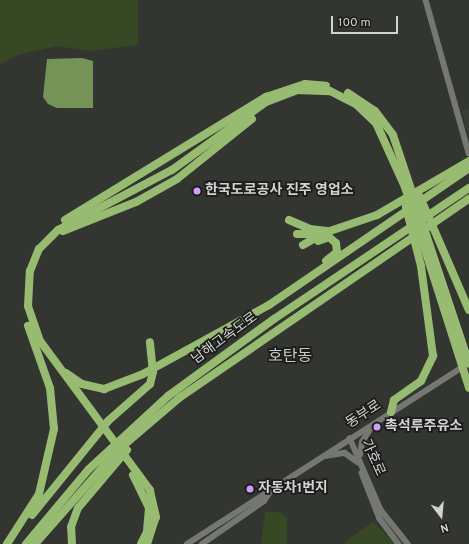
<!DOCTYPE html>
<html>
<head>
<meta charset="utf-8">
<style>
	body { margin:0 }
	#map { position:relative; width:469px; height:544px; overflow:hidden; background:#333531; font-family:Overpass,"Noto Sans KR",sans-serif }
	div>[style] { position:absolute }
	.built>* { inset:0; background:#393e35 }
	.green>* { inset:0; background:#364824 }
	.water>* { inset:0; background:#759357 }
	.tertiary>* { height:5.5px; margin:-2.75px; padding:0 2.75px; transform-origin:2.75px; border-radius:2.75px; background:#757773 }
	.motorway>* { height:8px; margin:-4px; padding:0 4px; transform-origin:4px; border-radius:4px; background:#97bb71 }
	.dots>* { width:11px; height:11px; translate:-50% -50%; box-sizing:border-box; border:2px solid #1b1c1b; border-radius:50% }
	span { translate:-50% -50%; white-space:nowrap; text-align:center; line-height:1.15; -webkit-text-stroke:3.5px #1b1c1b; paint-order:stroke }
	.poi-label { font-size:14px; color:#d1d3d0; font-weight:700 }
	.left { translate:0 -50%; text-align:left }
	.street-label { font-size:14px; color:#d1d3d0 }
	.quarter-label { font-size:16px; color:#c8cbc6 }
	.north { position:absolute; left:421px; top:496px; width:40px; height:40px; -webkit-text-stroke:3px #1b1c1b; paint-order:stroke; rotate:164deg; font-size:11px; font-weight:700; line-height:16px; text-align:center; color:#d1d3d0 }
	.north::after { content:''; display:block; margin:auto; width:14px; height:18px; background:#d1d3d0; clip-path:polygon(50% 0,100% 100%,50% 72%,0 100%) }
	.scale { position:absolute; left:331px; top:16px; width:67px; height:18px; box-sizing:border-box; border:2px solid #d1d3d0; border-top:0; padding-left:5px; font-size:12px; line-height:14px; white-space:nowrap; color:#d1d3d0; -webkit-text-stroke:3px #1b1c1b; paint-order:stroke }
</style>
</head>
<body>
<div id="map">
	<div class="built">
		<div style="clip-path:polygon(469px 109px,469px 139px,462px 111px)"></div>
	</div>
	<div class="green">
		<div style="clip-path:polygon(0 0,138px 0,138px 45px,89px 51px,57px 46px,17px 55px,0 64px)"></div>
		<div style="clip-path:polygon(265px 512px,280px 512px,287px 518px,287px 544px,261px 544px)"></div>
		<div style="clip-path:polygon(373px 522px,395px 544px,345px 544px,346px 541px)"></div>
	</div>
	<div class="water">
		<div style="clip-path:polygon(82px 58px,93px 61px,93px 108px,57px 108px,48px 104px,43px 97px,47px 59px)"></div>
	</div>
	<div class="tertiary">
		<div style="left:426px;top:0;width:159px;rotate:74.3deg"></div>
		<div style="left:350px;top:438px;width:78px;rotate:66.7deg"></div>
		<div style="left:381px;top:510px;width:43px;rotate:51.5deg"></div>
		<div style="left:360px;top:455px;width:13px;rotate:-81deg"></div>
		<div style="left:362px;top:442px;width:20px;rotate:-57deg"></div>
		<div style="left:325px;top:456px;width:20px;rotate:-9deg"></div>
		<div style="left:345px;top:453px;width:16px;rotate:35deg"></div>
		<div style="left:362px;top:473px;width:49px;rotate:68.6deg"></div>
		<div style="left:380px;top:519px;width:31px;rotate:53deg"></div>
		<div style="left:187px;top:544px;width:329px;rotate:-32.7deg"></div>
		<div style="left:202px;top:544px;width:75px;rotate:-34.7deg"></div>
		<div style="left:264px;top:501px;width:14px;rotate:-56deg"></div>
	</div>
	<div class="motorway">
		<div style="left:348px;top:93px;width:32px;rotate:34deg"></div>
		<div style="left:375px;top:111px;width:30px;rotate:53deg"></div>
		<div style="left:393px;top:135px;width:241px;rotate:71.6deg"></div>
		<div style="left:420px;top:197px;width:123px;rotate:66.6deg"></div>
		<div style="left:65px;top:220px;width:236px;rotate:-31.5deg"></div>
		<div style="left:266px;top:97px;width:41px;rotate:-18.4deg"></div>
		<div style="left:305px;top:84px;width:21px;rotate:5deg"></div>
		<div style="left:289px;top:220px;width:23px;rotate:23deg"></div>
		<div style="left:310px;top:229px;width:17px;rotate:7deg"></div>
		<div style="left:63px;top:231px;width:79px;rotate:-21.7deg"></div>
		<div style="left:136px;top:202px;width:47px;rotate:-29.3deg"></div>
		<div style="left:177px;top:179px;width:96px;rotate:-38.7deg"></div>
		<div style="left:297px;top:234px;width:21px"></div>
		<div style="left:318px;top:241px;width:12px;rotate:-20deg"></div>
		<div style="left:329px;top:237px;width:9px;rotate:41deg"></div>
		<div style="left:336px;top:243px;width:9px;rotate:84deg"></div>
		<div style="left:337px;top:252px;width:14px;rotate:141deg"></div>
		<div style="left:303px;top:245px;width:24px;rotate:-30deg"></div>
		<div style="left:324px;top:233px;width:56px;rotate:-18.8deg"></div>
		<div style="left:377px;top:215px;width:107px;rotate:-30.4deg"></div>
		<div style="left:66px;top:373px;width:19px;rotate:35deg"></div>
		<div style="left:82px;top:384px;width:23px;rotate:13deg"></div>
		<div style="left:104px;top:389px;width:42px;rotate:-21deg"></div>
		<div style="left:143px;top:374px;width:144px;rotate:-28.7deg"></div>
		<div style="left:269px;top:305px;width:242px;rotate:-34.4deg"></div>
		<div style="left:391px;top:412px;width:12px;rotate:-76deg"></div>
		<div style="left:394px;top:400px;width:33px;rotate:-35deg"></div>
		<div style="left:421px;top:381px;width:28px;rotate:-64deg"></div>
		<div style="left:433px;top:356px;width:91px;rotate:-97.6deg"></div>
		<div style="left:421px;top:266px;width:61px;rotate:-104.3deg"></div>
		<div style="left:133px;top:475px;width:37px;rotate:64deg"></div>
		<div style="left:149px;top:508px;width:24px;rotate:95deg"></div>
		<div style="left:147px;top:532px;width:13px;rotate:117deg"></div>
		<div style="left:32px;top:515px;width:121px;rotate:-51deg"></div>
		<div style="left:108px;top:421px;width:56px;rotate:-41.4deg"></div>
		<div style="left:150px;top:384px;width:12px;rotate:-76deg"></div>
		<div style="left:153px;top:372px;width:30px;rotate:-96deg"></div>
		<div style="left:7px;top:544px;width:59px;rotate:-57.4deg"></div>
		<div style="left:39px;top:494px;width:67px;rotate:-77deg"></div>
		<div style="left:54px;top:429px;width:41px;rotate:-95.6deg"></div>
		<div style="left:50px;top:388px;width:66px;rotate:-109.5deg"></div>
		<div style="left:26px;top:544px;width:98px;rotate:-50deg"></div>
		<div style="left:89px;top:469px;width:108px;rotate:-42.7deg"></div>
		<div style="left:168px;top:396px;width:131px;rotate:-36deg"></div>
		<div style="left:274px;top:319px;width:235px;rotate:-33.9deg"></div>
		<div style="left:35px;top:544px;width:124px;rotate:-48.6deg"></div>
		<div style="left:117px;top:451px;width:82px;rotate:-40.5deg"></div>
		<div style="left:179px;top:398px;width:352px;rotate:-34.5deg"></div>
		<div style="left:72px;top:544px;width:17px;rotate:-93deg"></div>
		<div style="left:71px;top:527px;width:20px;rotate:-70deg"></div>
		<div style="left:78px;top:508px;width:76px;rotate:-49.8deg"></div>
		<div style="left:147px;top:544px;width:28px;rotate:-72deg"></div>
		<div style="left:156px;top:517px;width:28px;rotate:-103deg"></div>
		<div style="left:150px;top:490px;width:185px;rotate:-126.4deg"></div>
		<div style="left:40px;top:341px;width:37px;rotate:-109deg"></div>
		<div style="left:28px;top:306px;width:35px;rotate:-87deg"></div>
		<div style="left:30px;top:271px;width:24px;rotate:-68deg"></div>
		<div style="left:39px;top:249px;width:27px;rotate:-45deg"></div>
		<div style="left:58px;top:230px;width:129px;rotate:-27.8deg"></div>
		<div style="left:172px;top:170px;width:116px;rotate:-35.9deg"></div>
		<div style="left:266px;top:102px;width:33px;rotate:-21deg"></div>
		<div style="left:297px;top:90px;width:33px;rotate:2deg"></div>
		<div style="left:330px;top:91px;width:29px;rotate:27deg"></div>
		<div style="left:356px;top:104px;width:28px;rotate:44deg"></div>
		<div style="left:376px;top:123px;width:70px;rotate:65.6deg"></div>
		<div style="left:405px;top:187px;width:211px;rotate:72.3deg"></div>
	</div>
	<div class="dots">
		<div style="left:197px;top:191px;background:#d39cfc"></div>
		<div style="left:377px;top:427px;background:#d39cfc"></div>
		<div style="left:250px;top:489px;background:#d39cfc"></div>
	</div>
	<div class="poi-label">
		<span class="left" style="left:205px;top:191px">한국도로공사 진주 영업소</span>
		<span class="left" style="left:385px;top:427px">촉석루주유소</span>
		<span class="left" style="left:258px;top:489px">자동차1번지</span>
	</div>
	<div class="street-label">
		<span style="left:225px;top:339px;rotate:-36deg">남해고속도로</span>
		<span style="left:364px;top:415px;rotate:-33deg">동부로</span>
		<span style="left:372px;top:458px;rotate:66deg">가호로</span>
	</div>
	<div class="quarter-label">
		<span style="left:290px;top:357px">호탄동</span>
	</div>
	<div class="north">N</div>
	<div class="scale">100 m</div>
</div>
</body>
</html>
